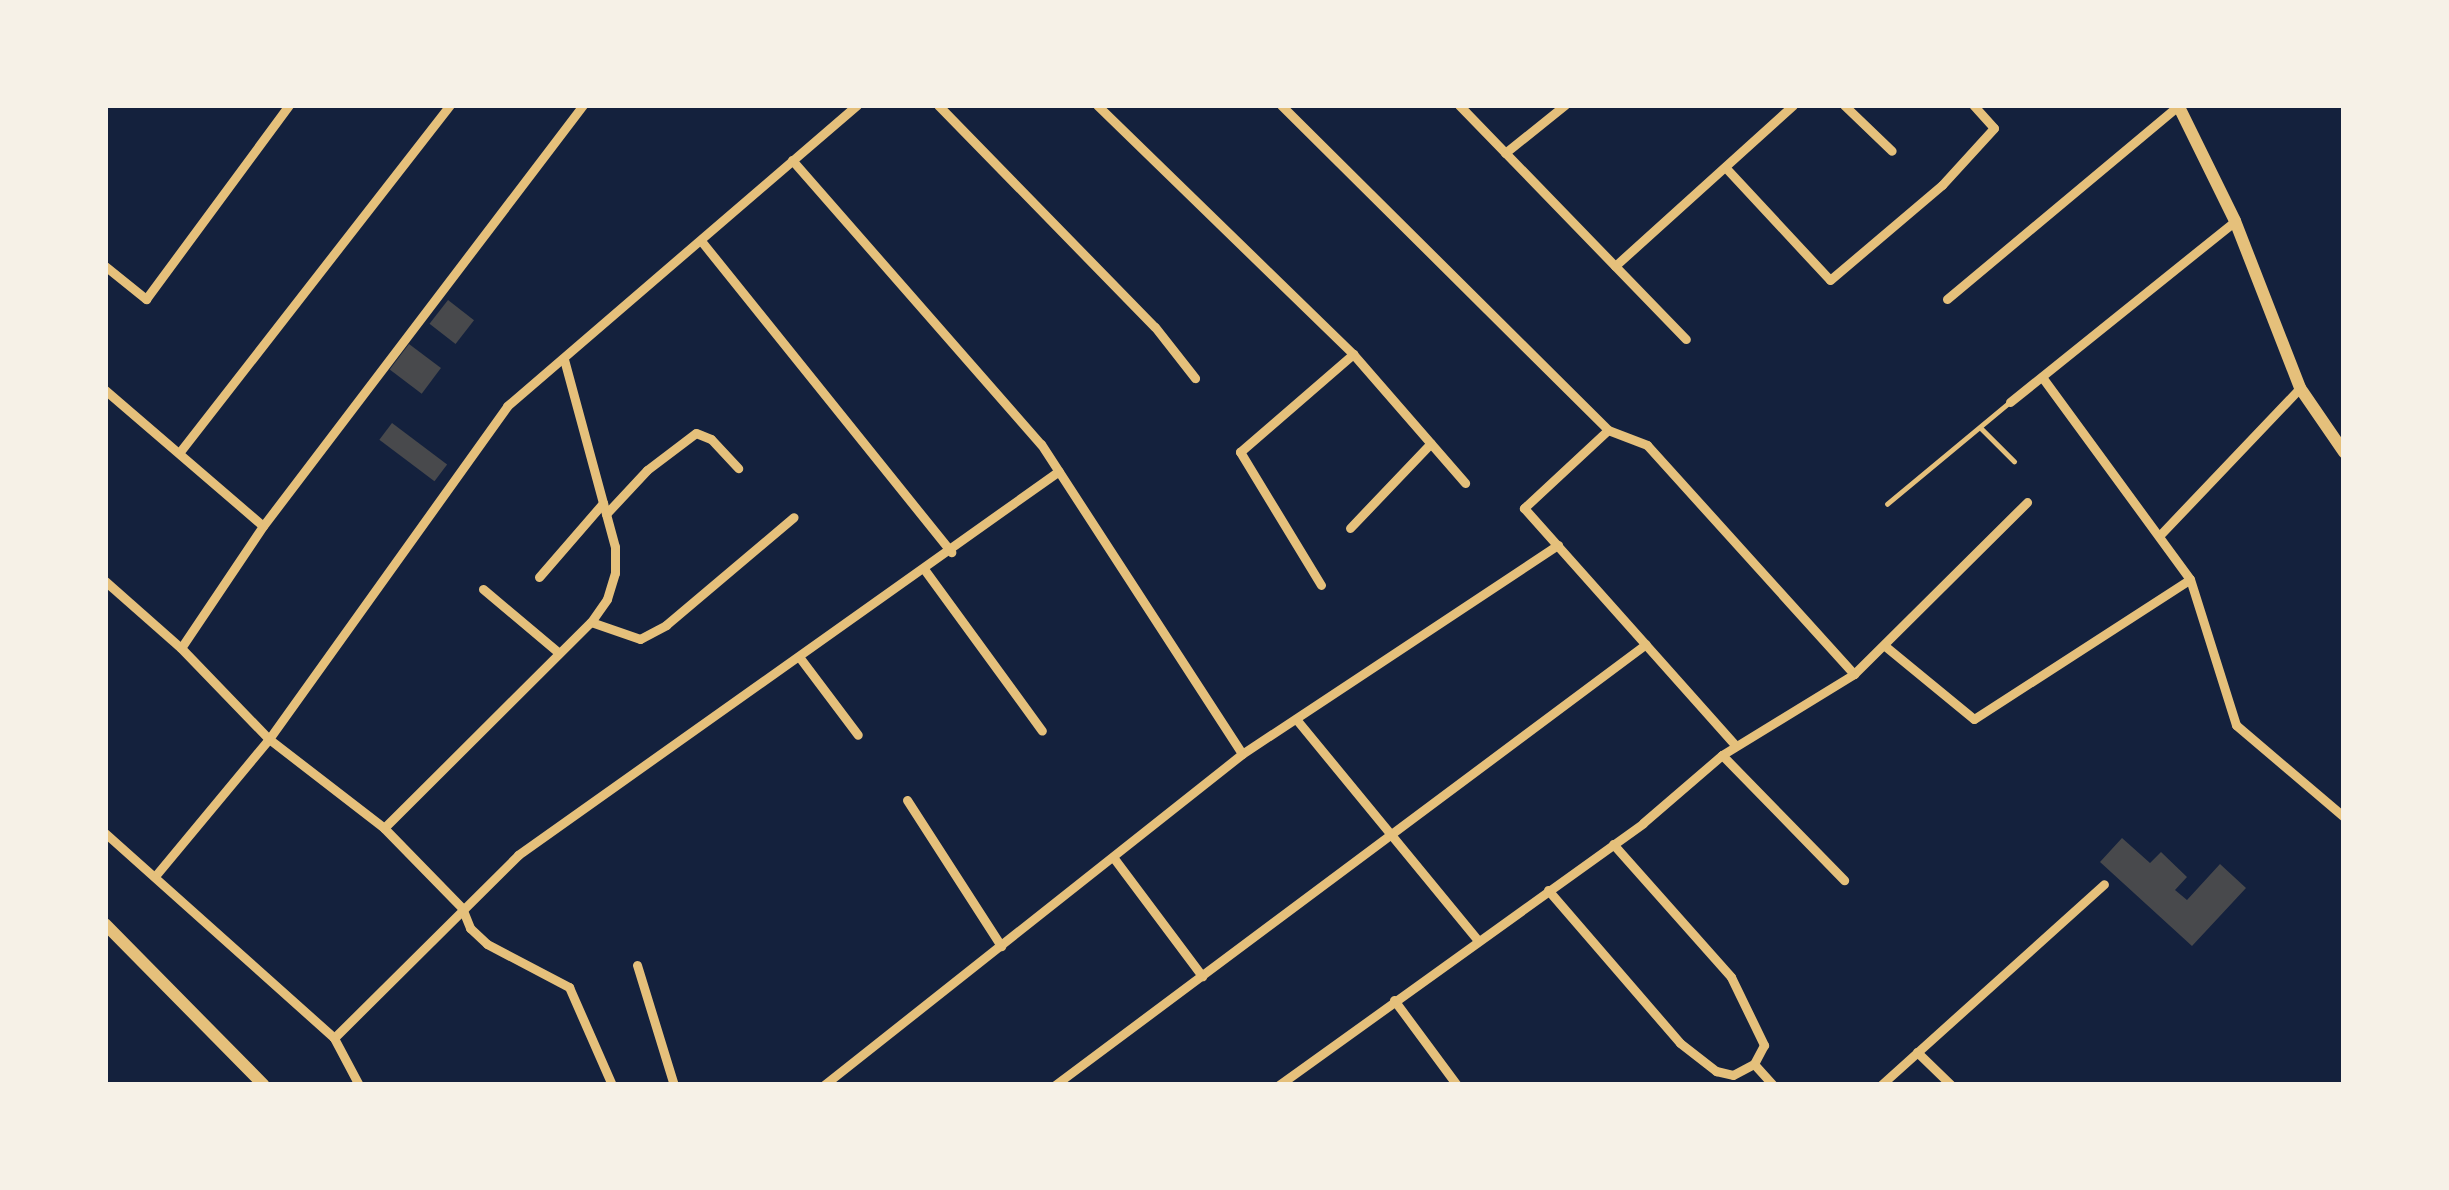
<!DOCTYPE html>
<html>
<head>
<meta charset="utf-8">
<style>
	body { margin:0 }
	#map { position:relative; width:2449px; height:1190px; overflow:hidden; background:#14213d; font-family:Poppins,sans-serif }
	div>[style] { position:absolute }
	.building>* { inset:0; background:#48494c; transform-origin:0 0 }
	.service>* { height:4.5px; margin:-2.25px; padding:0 2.25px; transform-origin:2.25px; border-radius:2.25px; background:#e5c07b }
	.minor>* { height:9px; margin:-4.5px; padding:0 4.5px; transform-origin:4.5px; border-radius:4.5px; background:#e5c07b }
	.tertiary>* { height:12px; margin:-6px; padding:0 6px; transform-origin:6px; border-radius:6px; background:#e5c07b }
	span { translate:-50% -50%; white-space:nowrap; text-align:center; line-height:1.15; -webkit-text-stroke:9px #f6f1e7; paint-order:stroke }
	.frame { position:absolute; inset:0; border:108px solid #f6f1e7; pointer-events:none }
</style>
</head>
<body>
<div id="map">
	<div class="building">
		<div style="left:448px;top:300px;width:33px;height:30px;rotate:38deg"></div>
		<div style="left:409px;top:344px;width:40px;height:32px;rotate:37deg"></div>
		<div style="left:392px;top:423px;width:69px;height:21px;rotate:37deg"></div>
		<div style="clip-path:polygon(2122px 838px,2150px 863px,2161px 852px,2187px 877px,2175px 890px,2187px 900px,2220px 864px,2246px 888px,2192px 946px,2100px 862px)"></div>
	</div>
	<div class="service">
		<div style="left:1981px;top:428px;width:47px;rotate:45deg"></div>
		<div style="left:1887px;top:504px;width:160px;rotate:-39.7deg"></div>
	</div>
	<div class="minor">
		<div style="left:938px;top:105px;width:310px;rotate:45.7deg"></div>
		<div style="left:1155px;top:327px;width:65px;rotate:51.9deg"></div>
		<div style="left:1097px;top:105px;width:357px;rotate:44.2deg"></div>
		<div style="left:1353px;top:354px;width:171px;rotate:49deg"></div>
		<div style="left:1281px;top:105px;width:461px;rotate:44.8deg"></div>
		<div style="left:1608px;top:430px;width:42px;rotate:21deg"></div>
		<div style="left:1647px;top:445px;width:309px;rotate:47.9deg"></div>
		<div style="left:1459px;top:105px;width:326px;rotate:45.9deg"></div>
		<div style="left:1844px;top:105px;width:66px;rotate:43.8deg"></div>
		<div style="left:1505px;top:153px;width:77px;rotate:-38.7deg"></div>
		<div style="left:792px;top:160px;width:378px;rotate:48.8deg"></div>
		<div style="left:1041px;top:444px;width:369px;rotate:57deg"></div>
		<div style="left:1725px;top:167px;width:154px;rotate:47.1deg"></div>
		<div style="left:1830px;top:280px;width:147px;rotate:-40.3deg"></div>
		<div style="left:1942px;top:185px;width:77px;rotate:-47.6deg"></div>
		<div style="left:1994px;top:128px;width:31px;rotate:-132deg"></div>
		<div style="left:702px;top:242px;width:398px;rotate:51.2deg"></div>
		<div style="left:105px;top:266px;width:53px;rotate:38.8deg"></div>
		<div style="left:146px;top:299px;width:241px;rotate:-53.6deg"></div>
		<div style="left:1615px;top:266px;width:240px;rotate:-42.1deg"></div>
		<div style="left:1947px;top:299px;width:301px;rotate:-39.9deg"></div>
		<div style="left:2042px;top:377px;width:250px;rotate:53.8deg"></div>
		<div style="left:2190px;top:579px;width:153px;rotate:72.5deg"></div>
		<div style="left:2236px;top:725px;width:142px;rotate:40.4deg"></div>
		<div style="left:105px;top:390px;width:208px;rotate:40.7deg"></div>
		<div style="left:2010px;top:402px;width:289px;rotate:-38.8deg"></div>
		<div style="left:1608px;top:430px;width:115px;rotate:137.1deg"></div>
		<div style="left:1524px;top:508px;width:317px;rotate:48.3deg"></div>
		<div style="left:179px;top:453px;width:441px;rotate:-52.1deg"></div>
		<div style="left:606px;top:514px;width:60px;rotate:-47deg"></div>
		<div style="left:647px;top:470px;width:61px;rotate:-37.1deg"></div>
		<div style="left:696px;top:433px;width:16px;rotate:22deg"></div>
		<div style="left:711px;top:439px;width:40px;rotate:47deg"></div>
		<div style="left:1350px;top:528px;width:117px;rotate:-46.4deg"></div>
		<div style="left:2159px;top:536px;width:204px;rotate:-46.4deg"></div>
		<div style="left:924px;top:569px;width:200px;rotate:53.9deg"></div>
		<div style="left:539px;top:577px;width:98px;rotate:-49.1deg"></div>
		<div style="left:105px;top:581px;width:101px;rotate:41.4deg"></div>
		<div style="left:181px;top:648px;width:127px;rotate:46deg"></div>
		<div style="left:269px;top:739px;width:145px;rotate:37.7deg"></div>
		<div style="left:384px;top:828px;width:112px;rotate:45.7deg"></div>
		<div style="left:462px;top:908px;width:22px;rotate:68deg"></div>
		<div style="left:470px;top:928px;width:23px;rotate:43deg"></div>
		<div style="left:487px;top:944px;width:93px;rotate:27.7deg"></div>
		<div style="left:569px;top:987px;width:107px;rotate:66.3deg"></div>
		<div style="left:1321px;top:585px;width:156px;rotate:-121.3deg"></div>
		<div style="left:1240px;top:452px;width:150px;rotate:-40.9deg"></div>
		<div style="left:483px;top:589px;width:99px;rotate:40.1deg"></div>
		<div style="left:591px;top:622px;width:52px;rotate:19.1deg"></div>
		<div style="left:640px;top:639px;width:30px;rotate:-28deg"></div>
		<div style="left:666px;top:625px;width:167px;rotate:-40.2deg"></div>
		<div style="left:1885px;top:646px;width:115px;rotate:39.4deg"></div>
		<div style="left:1974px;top:719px;width:257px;rotate:-32.9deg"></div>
		<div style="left:181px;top:648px;width:147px;rotate:-56.1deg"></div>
		<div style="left:263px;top:526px;width:529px;rotate:-52.76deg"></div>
		<div style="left:800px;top:658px;width:96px;rotate:53deg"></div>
		<div style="left:1296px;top:719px;width:285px;rotate:50.6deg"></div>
		<div style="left:1722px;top:755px;width:175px;rotate:45.7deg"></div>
		<div style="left:907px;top:800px;width:174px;rotate:57.2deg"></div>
		<div style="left:384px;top:828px;width:292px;rotate:-44.9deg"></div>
		<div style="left:591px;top:622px;width:28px;rotate:-55deg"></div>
		<div style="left:607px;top:599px;width:27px;rotate:-73deg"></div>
		<div style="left:615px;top:573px;width:26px;rotate:-90deg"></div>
		<div style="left:615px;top:547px;width:195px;rotate:-105.2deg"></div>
		<div style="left:105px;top:833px;width:307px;rotate:41.8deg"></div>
		<div style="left:334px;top:1038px;width:53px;rotate:62deg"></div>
		<div style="left:1613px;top:844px;width:178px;rotate:48.4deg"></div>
		<div style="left:1731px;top:977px;width:76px;rotate:64.1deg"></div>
		<div style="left:1764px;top:1045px;width:21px;rotate:118deg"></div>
		<div style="left:1113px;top:857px;width:149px;rotate:53.2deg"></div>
		<div style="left:156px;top:875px;width:177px;rotate:-50.3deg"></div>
		<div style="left:269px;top:739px;width:409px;rotate:-54.4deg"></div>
		<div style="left:507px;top:406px;width:462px;rotate:-40.7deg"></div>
		<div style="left:1548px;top:890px;width:202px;rotate:49.2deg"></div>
		<div style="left:1680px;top:1043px;width:46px;rotate:37.9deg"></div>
		<div style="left:1716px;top:1071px;width:17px;rotate:13deg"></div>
		<div style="left:1733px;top:1075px;width:24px;rotate:-28deg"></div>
		<div style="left:1754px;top:1064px;width:28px;rotate:48deg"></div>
		<div style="left:637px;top:965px;width:126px;rotate:72.9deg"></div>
		<div style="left:1394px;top:1000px;width:106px;rotate:53.5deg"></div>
		<div style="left:334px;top:1038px;width:260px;rotate:-44.8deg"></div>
		<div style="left:518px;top:855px;width:663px;rotate:-35.37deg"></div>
		<div style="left:1917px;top:1052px;width:47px;rotate:44.1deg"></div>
		<div style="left:824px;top:1085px;width:533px;rotate:-38.37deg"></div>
		<div style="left:1242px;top:754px;width:379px;rotate:-33.5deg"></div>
		<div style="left:1055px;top:1085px;width:737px;rotate:-36.73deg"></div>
		<div style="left:1279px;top:1085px;width:448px;rotate:-35.7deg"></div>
		<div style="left:1643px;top:823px;width:104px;rotate:-40.7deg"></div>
		<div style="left:1722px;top:755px;width:155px;rotate:-31.5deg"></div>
		<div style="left:1854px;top:674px;width:244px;rotate:-44.8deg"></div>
		<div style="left:1881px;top:1085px;width:300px;rotate:-42deg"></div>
	</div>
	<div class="tertiary">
		<div style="left:2178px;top:105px;width:129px;rotate:63.8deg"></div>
		<div style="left:2235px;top:221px;width:179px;rotate:68.7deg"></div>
		<div style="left:2300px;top:388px;width:78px;rotate:55.5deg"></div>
		<div style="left:105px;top:924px;width:226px;rotate:45.4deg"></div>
	</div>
	<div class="frame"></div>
</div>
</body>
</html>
